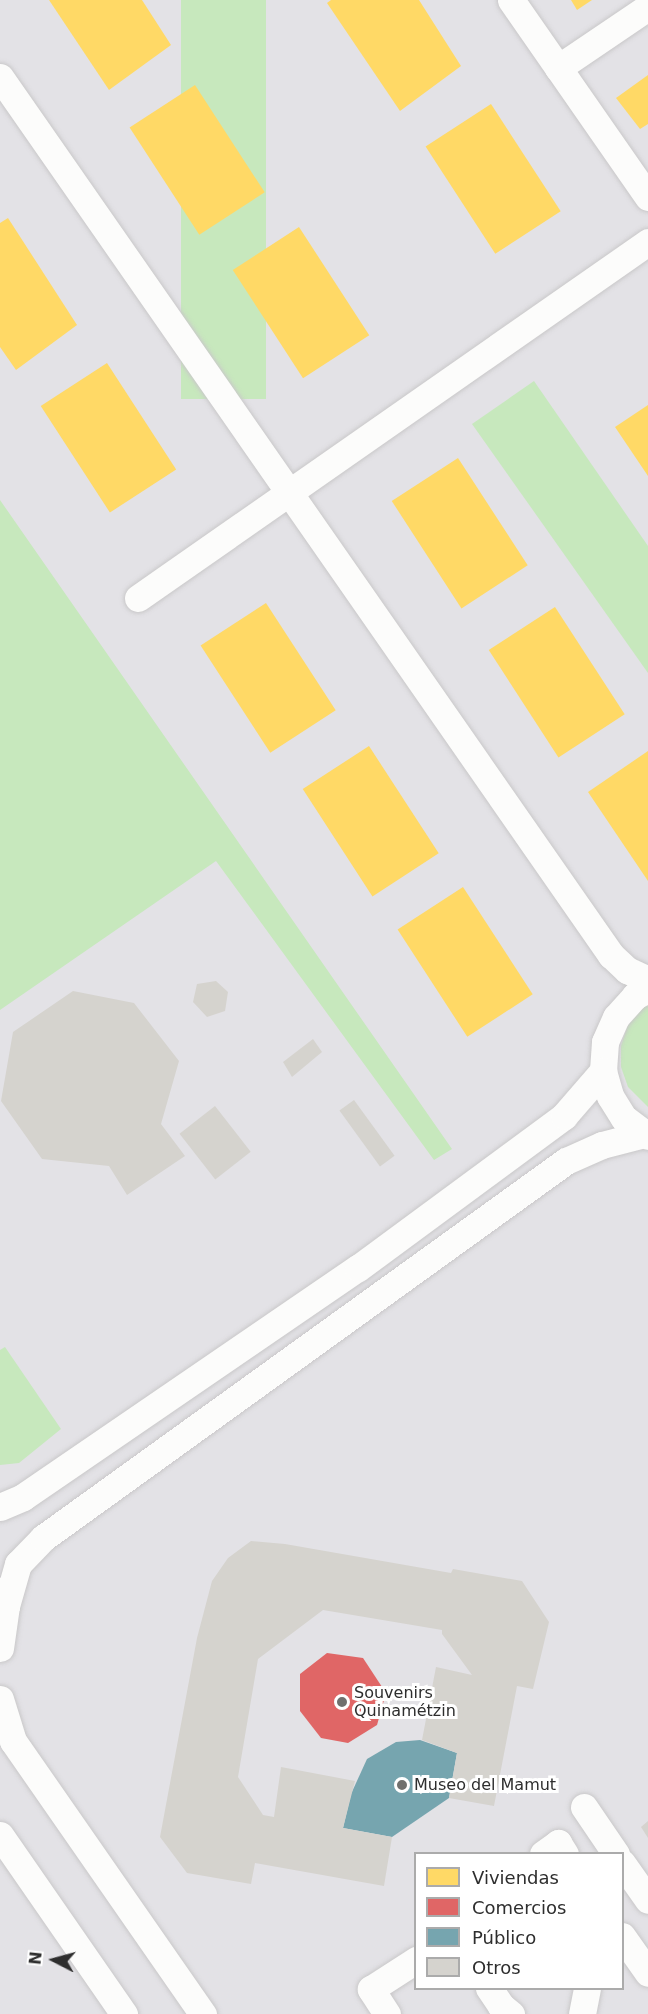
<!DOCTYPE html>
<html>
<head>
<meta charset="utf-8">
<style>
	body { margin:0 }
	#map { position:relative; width:648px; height:2014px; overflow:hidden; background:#eceae4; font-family:"DejaVu Sans",sans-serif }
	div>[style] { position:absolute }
	.airport>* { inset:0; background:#e3e2e6 }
	.green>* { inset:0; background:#c7e8bd; transform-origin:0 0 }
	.homes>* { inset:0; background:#ffd966; transform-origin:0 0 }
	.shops>* { inset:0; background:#e06666 }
	.public>* { inset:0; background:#76a5af }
	.building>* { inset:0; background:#d5d3ce; transform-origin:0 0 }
	.roads { filter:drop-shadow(0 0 2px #c9c8c9) drop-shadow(0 0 2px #c9c8c9) }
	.minor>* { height:27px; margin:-13.5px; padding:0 13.5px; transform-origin:13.5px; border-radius:13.5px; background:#fcfcfb }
	.dots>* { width:16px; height:16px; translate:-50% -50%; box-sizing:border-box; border:3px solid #fff; border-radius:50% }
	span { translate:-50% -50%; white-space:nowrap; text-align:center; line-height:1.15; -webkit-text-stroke:6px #fff; paint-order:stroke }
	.poi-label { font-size:16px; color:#2e2e2e }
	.left { translate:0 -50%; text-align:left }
	.legend { position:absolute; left:414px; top:1852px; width:210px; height:138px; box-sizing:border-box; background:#fff; border:2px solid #ababab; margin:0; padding:8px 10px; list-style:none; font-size:18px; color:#2e2e2e }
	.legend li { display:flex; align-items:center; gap:12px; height:30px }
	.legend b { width:30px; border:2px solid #ababab }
	.north { position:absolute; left:24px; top:1930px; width:60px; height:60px; -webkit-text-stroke:4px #fff; paint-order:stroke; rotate:276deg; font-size:16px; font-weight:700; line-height:24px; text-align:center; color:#2e2e2e }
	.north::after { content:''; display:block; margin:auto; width:21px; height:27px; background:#2e2e2e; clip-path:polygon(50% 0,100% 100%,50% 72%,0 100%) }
</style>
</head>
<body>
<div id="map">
	<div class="airport">
		<div style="clip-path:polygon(evenodd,0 0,648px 0,648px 2014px,0 2014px,0 0,416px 1854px,622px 1854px,622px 1988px,416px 1988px,416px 1854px)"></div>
	</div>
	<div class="green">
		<div style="left:181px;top:0;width:85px;height:399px"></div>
		<div style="clip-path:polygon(534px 381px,648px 546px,648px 673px,472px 424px)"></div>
		<div style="clip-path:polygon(0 500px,452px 1149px,434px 1160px,216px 861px,0 1010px)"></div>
		<div style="clip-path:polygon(648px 1004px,648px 1107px,628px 1087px,621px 1067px,621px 1046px,627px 1027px,640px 1010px)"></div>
		<div style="clip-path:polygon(5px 1347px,61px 1429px,19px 1463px,0 1465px,0 1350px)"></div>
	</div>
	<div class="homes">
		<div style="clip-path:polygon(49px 0,142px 0,171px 45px,109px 90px)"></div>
		<div style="clip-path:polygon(331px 0,419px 0,461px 66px,400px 111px,327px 3px)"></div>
		<div style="clip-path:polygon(571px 0,592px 0,577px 10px)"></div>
		<div style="clip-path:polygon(648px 75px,648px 124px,640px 129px,616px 98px)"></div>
		<div style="left:195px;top:85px;width:128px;height:78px;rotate:57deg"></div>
		<div style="left:491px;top:104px;width:128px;height:78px;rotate:57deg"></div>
		<div style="clip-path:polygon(8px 218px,77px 325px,16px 370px,0 347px,0 223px)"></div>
		<div style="left:299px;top:227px;width:129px;height:79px;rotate:57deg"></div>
		<div style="left:107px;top:363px;width:127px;height:79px;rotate:57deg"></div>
		<div style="clip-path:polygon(648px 405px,648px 476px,615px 427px)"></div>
		<div style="left:458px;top:458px;width:128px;height:79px;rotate:57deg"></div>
		<div style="left:266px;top:603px;width:128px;height:78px;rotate:57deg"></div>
		<div style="left:555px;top:607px;width:128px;height:79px;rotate:57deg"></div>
		<div style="left:369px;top:746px;width:128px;height:79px;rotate:57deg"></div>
		<div style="clip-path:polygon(648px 751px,648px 881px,588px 792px)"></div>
		<div style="left:463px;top:887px;width:128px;height:78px;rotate:57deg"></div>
	</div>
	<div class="shops">
		<div style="clip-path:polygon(327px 1653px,363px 1658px,386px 1693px,377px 1725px,348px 1743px,321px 1738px,300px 1711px,300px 1674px)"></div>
	</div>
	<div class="public">
		<div style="clip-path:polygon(420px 1740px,457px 1753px,449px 1798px,392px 1837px,343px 1828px,351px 1794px,367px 1759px,396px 1742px)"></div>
	</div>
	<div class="building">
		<div style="clip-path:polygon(216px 981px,228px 992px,225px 1011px,207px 1017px,193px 1002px,197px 984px)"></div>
		<div style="clip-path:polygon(73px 991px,134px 1003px,179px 1061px,161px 1124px,185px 1156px,127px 1195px,109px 1166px,42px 1159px,1px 1101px,13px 1032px)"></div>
		<div style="clip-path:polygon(313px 1039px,322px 1052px,292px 1077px,283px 1062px)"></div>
		<div style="left:354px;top:1100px;width:69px;height:18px;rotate:54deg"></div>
		<div style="left:215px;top:1106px;width:58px;height:45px;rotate:52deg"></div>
		<div style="clip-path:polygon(251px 1541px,285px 1544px,451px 1573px,453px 1569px,522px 1581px,549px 1622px,533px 1689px,517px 1686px,494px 1806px,449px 1798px,457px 1753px,422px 1740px,436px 1667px,472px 1675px,442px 1634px,442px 1630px,323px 1610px,258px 1659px,238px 1777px,263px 1815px,274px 1817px,281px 1767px,355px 1781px,343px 1828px,392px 1837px,384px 1886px,255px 1863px,251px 1884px,187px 1873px,160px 1837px,197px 1638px,212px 1581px,228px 1558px)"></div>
		<div style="clip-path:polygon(648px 1821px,648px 1838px,641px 1827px)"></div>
	</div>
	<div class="roads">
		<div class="minor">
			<div style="left:511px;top:0;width:240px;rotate:55.2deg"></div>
			<div style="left:558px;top:68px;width:109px;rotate:-34.1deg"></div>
			<div style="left:0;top:77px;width:1070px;rotate:55.17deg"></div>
			<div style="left:611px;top:955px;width:22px;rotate:43deg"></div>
			<div style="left:627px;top:970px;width:23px;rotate:25deg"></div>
			<div style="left:138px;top:598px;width:622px;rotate:-34.92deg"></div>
			<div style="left:648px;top:989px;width:15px;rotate:152deg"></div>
			<div style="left:635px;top:996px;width:28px;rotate:132deg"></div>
			<div style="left:616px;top:1017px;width:27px;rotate:114deg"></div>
			<div style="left:605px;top:1042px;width:29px;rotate:94deg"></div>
			<div style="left:603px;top:1071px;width:26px;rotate:74deg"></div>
			<div style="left:610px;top:1096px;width:26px;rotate:58deg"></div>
			<div style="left:624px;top:1118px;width:30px;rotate:37deg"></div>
			<div style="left:0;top:1507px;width:25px;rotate:-23deg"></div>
			<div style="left:23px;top:1497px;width:406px;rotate:-34.4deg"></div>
			<div style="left:358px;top:1268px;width:256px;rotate:-36.4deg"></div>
			<div style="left:564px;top:1116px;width:60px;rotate:-49.1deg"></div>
			<div style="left:6px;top:1606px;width:44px;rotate:-74.1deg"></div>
			<div style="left:18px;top:1564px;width:36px;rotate:-46deg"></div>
			<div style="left:43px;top:1538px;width:645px;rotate:-35.79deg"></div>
			<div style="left:566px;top:1161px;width:39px;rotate:-24deg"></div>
			<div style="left:602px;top:1145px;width:43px;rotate:-14.7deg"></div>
			<div style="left:0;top:1648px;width:42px;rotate:-81.9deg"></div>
			<div style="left:6px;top:1606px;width:16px;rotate:-104deg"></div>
			<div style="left:0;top:1699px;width:44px;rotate:72.8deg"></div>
			<div style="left:13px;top:1741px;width:333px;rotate:55.2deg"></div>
			<div style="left:584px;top:1807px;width:57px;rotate:55.8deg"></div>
			<div style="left:0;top:1835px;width:218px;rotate:55.3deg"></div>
			<div style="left:543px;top:1854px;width:19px;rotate:-36deg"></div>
			<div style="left:558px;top:1843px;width:13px;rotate:58deg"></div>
			<div style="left:622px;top:1863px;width:45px;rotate:54.9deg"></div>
			<div style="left:622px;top:1936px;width:45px;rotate:54.9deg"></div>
			<div style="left:489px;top:1988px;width:22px;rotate:56deg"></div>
			<div style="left:501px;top:2006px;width:13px;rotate:39deg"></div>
			<div style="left:387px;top:2014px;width:30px;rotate:-123deg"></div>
			<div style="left:371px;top:1989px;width:54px;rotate:-32.8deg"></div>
			<div style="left:582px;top:2014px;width:26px;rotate:-79deg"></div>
		</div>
	</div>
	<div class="dots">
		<div style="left:342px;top:1702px;background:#70706e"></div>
		<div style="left:402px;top:1785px;background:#70706e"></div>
	</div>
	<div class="poi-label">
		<span class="left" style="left:354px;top:1702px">Souvenirs<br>Quinamétzin</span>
		<span class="left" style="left:414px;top:1785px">Museo del Mamut</span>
	</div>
	<ul class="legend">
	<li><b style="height:16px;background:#ffd966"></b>Viviendas</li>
	<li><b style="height:16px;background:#e06666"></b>Comercios</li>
	<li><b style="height:16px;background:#76a5af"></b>Público</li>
	<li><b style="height:16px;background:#d5d3ce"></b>Otros</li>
	</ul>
	<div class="north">N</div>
</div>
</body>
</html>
